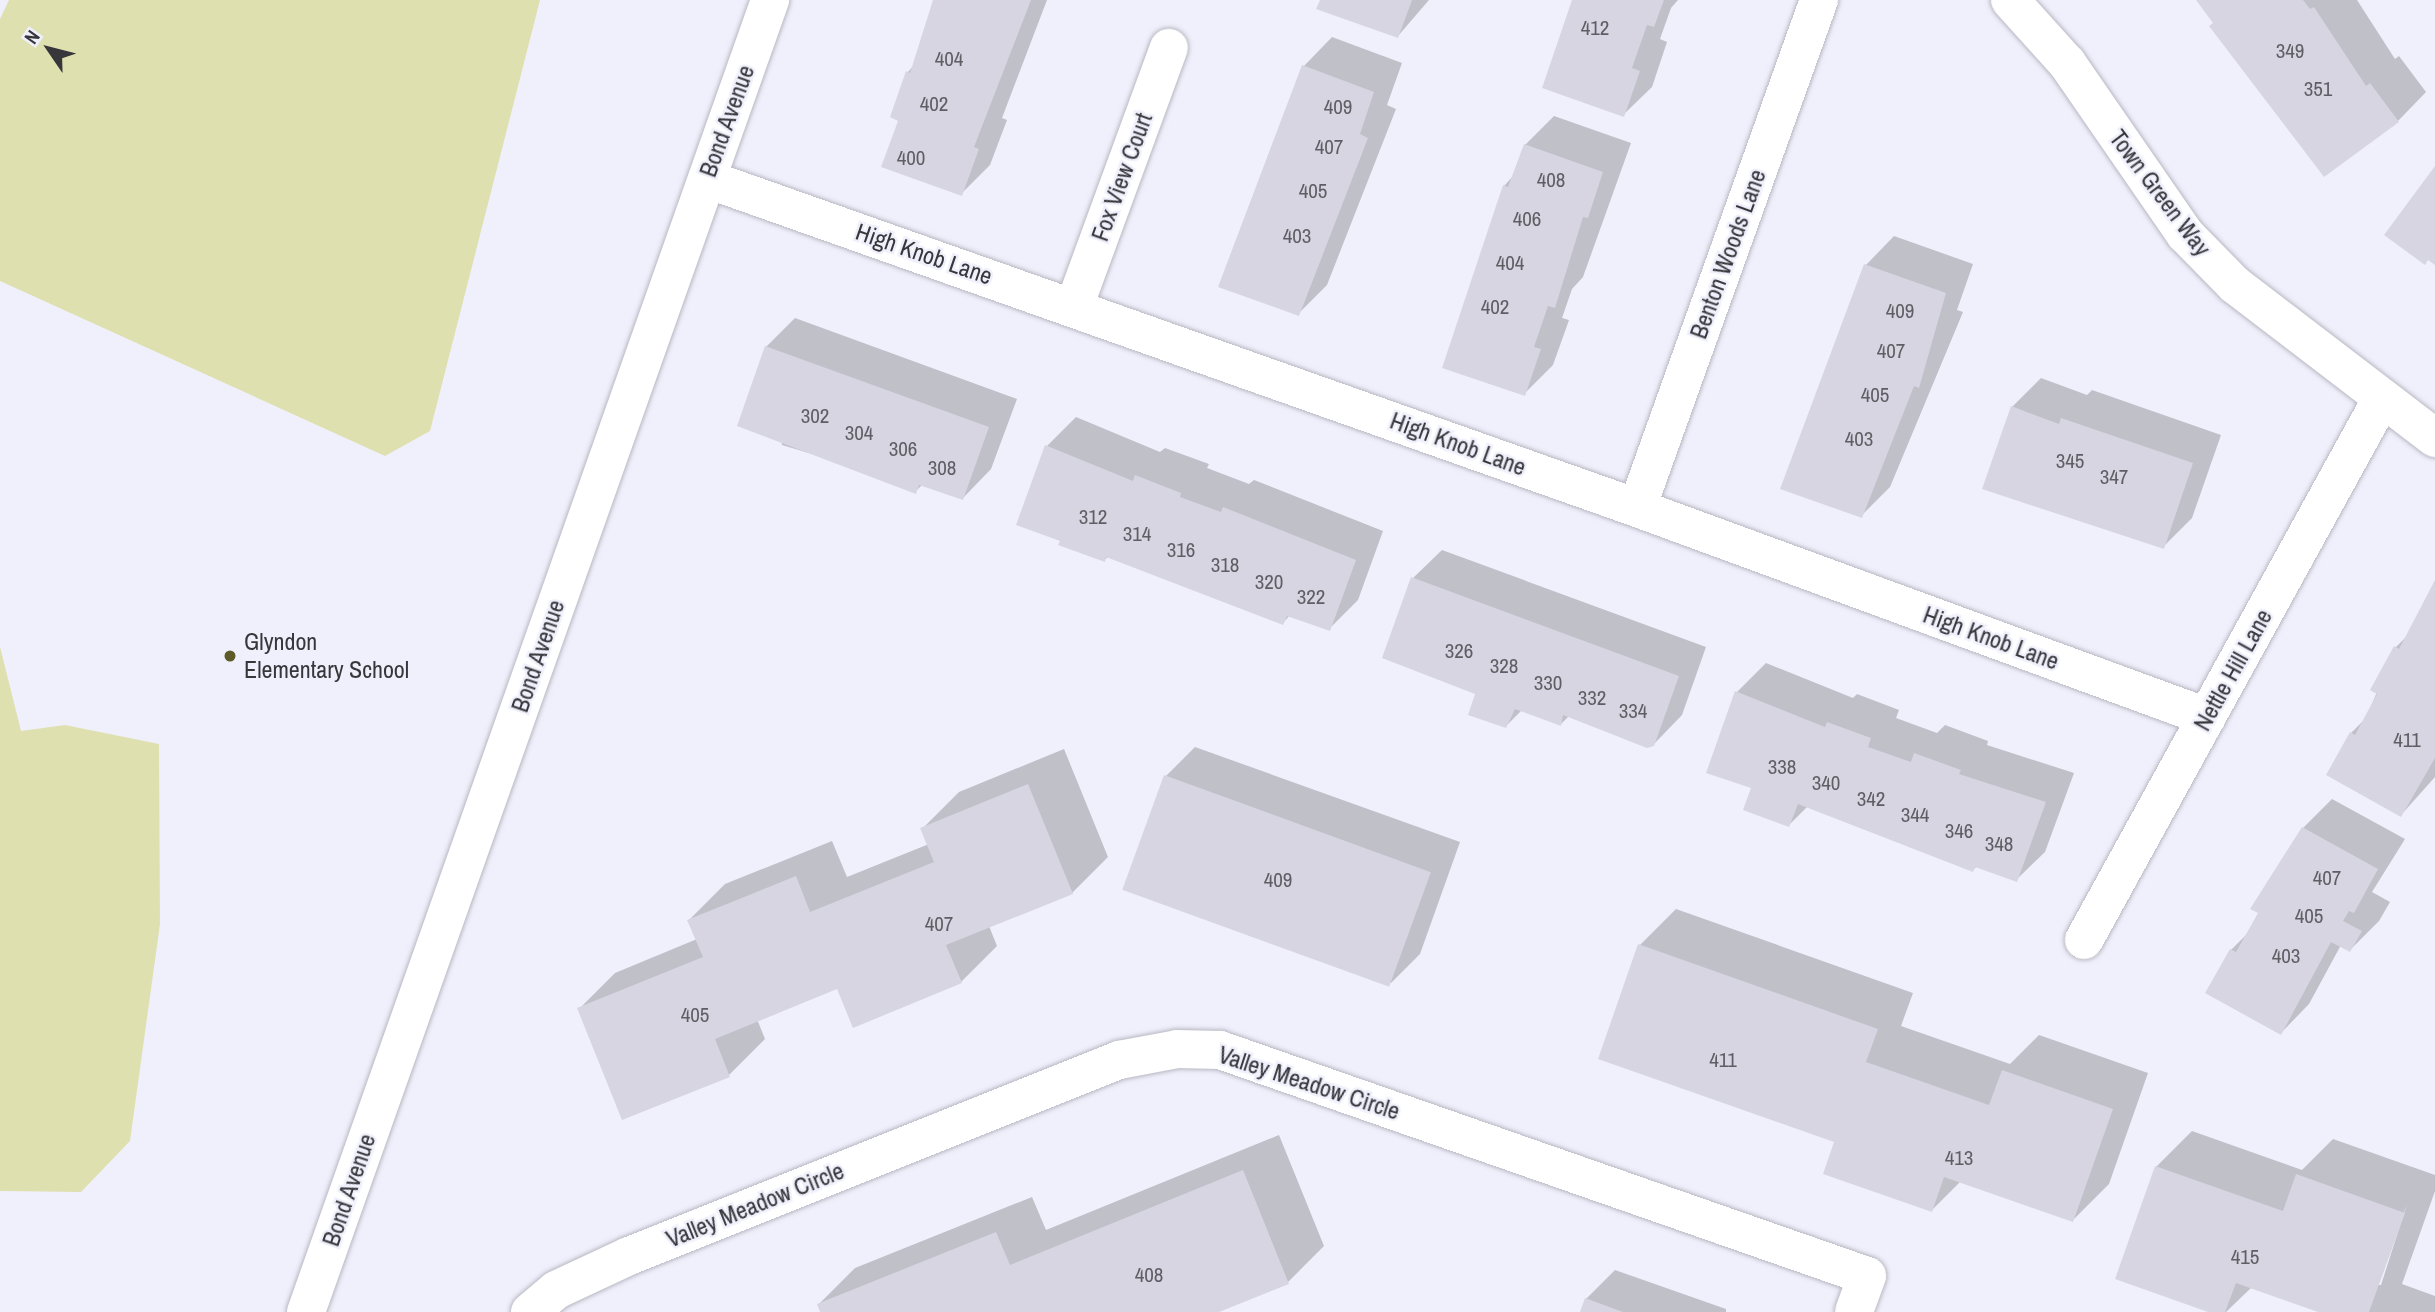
<!DOCTYPE html>
<html>
<head>
<meta charset="utf-8">
<style>
	body { margin:0 }
	#map { position:relative; width:2435px; height:1312px; overflow:hidden; background:#f0f0fc; font-family:"Archivo Narrow",sans-serif }
	div>[style] { position:absolute }
	.green>* { inset:0; background:#dfe0af }
	.shadow>* { inset:0; background:#0003 }
	.building>* { inset:0; background:#d6d5e1; transform-origin:0 0 }
	.roads { filter:drop-shadow(0 0 2px #b8b8c3) drop-shadow(0 0 2px #b8b8c3) }
	.minor>* { height:38px; margin:-19px; padding:0 19px; transform-origin:19px; border-radius:19px; background:#fff }
	.dots>* { width:19px; height:19px; translate:-50% -50%; box-sizing:border-box; border:4px solid #f0f0fc; border-radius:50% }
	span { translate:-50% -50%; white-space:nowrap; text-align:center; line-height:1.15; -webkit-text-stroke:5px #f0f0fc; paint-order:stroke }
	.number-label { font-size:21px; color:#5e5e64 }
	.number-label span { -webkit-text-stroke-width:0 }
	.street-label { font-size:24px; color:#36363b }
	.poi-label { font-size:24px; color:#36363b }
	.left { translate:0 -50%; text-align:left }
	.north { position:absolute; left:14px; top:14px; width:70px; height:70px; -webkit-text-stroke:5px #f0f0fc; paint-order:stroke; rotate:305deg; font-size:19px; font-weight:700; line-height:28px; text-align:center; color:#36363b }
	.north::after { content:''; display:block; margin:auto; width:24px; height:32px; background:#36363b; clip-path:polygon(50% 0,100% 100%,50% 72%,0 100%) }
</style>
</head>
<body>
<div id="map">
	<div class="green">
		<div style="clip-path:polygon(9px 0,540px 0,430px 431px,385px 456px,0 281px,0 19px)"></div>
		<div style="clip-path:polygon(0 647px,21px 731px,65px 725px,159px 744px,160px 924px,130px 1141px,81px 1192px,0 1191px)"></div>
	</div>
	<div class="shadow">
		<div style="clip-path:polygon(935px 0,1047px 0,1002px 118px,1007px 120px,990px 165px,961px 194px,900px 120px,908px 72px,914px 65px)"></div>
		<div style="clip-path:polygon(1321px 0,1429px 0,1398px 36px)"></div>
		<div style="clip-path:polygon(1575px 0,1678px 0,1671px 8px,1660px 39px,1667px 42px,1652px 87px,1623px 115px)"></div>
		<div style="clip-path:polygon(2199px 0,2357px 0,2395px 59px,2399px 56px,2426px 92px,2398px 121px,2215px 23px)"></div>
		<div style="clip-path:polygon(1332px 37px,1402px 63px,1387px 105px,1396px 109px,1327px 285px,1298px 314px,1304px 66px)"></div>
		<div style="clip-path:polygon(1554px 116px,1631px 143px,1583px 277px,1572px 289px,1562px 318px,1569px 320px,1553px 365px,1524px 394px,1504px 186px,1514px 175px,1525px 145px)"></div>
		<div style="clip-path:polygon(1894px 236px,1973px 264px,1957px 310px,1963px 312px,1890px 487px,1861px 516px,1866px 265px)"></div>
		<div style="clip-path:polygon(795px 318px,1017px 399px,991px 469px,963px 498px,923px 484px,915px 492px,872px 472px,782px 445px,766px 347px)"></div>
		<div style="clip-path:polygon(2041px 378px,2087px 395px,2092px 390px,2221px 435px,2192px 518px,2163px 547px,2012px 407px)"></div>
		<div style="clip-path:polygon(1076px 417px,1160px 452px,1165px 448px,1209px 464px,1207px 468px,1249px 484px,1254px 480px,1383px 531px,1358px 600px,1329px 629px,1290px 615px,1283px 623px,1109px 556px,1104px 560px,1047px 446px)"></div>
		<div style="clip-path:polygon(1442px 550px,1706px 647px,1682px 715px,1653px 745px,1569px 716px,1561px 724px,1522px 710px,1506px 726px,1477px 693px,1413px 578px)"></div>
		<div style="clip-path:polygon(2435px 583px,2435px 777px,2401px 815px,2351px 733px,2366px 718px,2396px 647px,2408px 635px)"></div>
		<div style="clip-path:polygon(1766px 663px,1853px 698px,1857px 694px,1899px 710px,1896px 718px,1937px 733px,1945px 725px,1988px 741px,1987px 745px,2074px 773px,2045px 852px,2016px 880px,1977px 866px,1973px 870px,1808px 806px,1789px 825px,1753px 787px,1737px 692px)"></div>
		<div style="clip-path:polygon(1195px 747px,1460px 842px,1420px 954px,1391px 983px,1166px 776px)"></div>
		<div style="clip-path:polygon(1064px 749px,1108px 857px,1072px 893px,989px 926px,997px 946px,961px 982px,838px 987px,757px 1019px,765px 1039px,729px 1075px,579px 1009px,615px 973px,697px 939px,689px 920px,725px 884px,832px 841px,847px 877px,929px 844px,923px 828px,959px 792px)"></div>
		<div style="clip-path:polygon(2332px 799px,2405px 839px,2372px 892px,2390px 902px,2379px 921px,2350px 950px,2341px 945px,2309px 1004px,2281px 1033px,2231px 950px,2249px 932px,2303px 828px)"></div>
		<div style="clip-path:polygon(1676px 909px,1913px 993px,1901px 1026px,2010px 1064px,2039px 1035px,2148px 1073px,2109px 1184px,2073px 1220px,1961px 1181px,1932px 1210px,1837px 1141px,1640px 945px)"></div>
		<div style="clip-path:polygon(evenodd,2192px 1131px,2302px 1170px,2333px 1139px,2435px 1175px,2435px 1191px,2402px 1284px,2435px 1296px,2435px 1312px,2323px 1312px,2252px 1287px,2226px 1312px,2213px 1312px,2156px 1167px,2192px 1131px,2407px 1204px,2381px 1285px,2377px 1285px,2407px 1204px)"></div>
		<div style="clip-path:polygon(1279px 1135px,1324px 1246px,1288px 1282px,1214px 1312px,822px 1312px,819px 1304px,855px 1268px,1032px 1197px,1046px 1230px)"></div>
		<div style="clip-path:polygon(1615px 1270px,1726px 1309px,1726px 1312px,1582px 1312px,1586px 1299px)"></div>
	</div>
	<div class="building">
		<div style="clip-path:polygon(933px 0,1031px 0,974px 147px,979px 149px,962px 196px,881px 167px,898px 121px,890px 117px,906px 71px,910px 73px)"></div>
		<div style="clip-path:polygon(1320px 0,1412px 0,1398px 38px,1316px 9px)"></div>
		<div style="clip-path:polygon(1572px 0,1664px 0,1654px 27px,1647px 25px,1632px 68px,1640px 71px,1624px 117px,1542px 88px)"></div>
		<div style="clip-path:polygon(2196px 0,2303px 0,2310px 9px,2314px 7px,2366px 86px,2370px 83px,2399px 122px,2324px 177px,2209px 26px,2213px 23px)"></div>
		<div style="clip-path:polygon(1302px 65px,1374px 92px,1360px 134px,1368px 138px,1299px 316px,1218px 287px)"></div>
		<div style="clip-path:polygon(1524px 144px,1603px 172px,1588px 218px,1583px 217px,1555px 308px,1548px 306px,1534px 347px,1541px 349px,1525px 396px,1442px 368px,1503px 185px,1508px 187px)"></div>
		<div style="clip-path:polygon(2435px 166px,2435px 265px,2428px 260px,2425px 265px,2384px 235px)"></div>
		<div style="clip-path:polygon(1864px 264px,1946px 293px,1919px 388px,1914px 386px,1862px 518px,1780px 489px)"></div>
		<div style="clip-path:polygon(765px 346px,989px 427px,963px 500px,919px 485px,916px 494px,737px 426px)"></div>
		<div style="clip-path:polygon(2011px 406px,2059px 424px,2061px 418px,2193px 463px,2164px 549px,1982px 489px)"></div>
		<div style="clip-path:polygon(1045px 445px,1133px 481px,1135px 475px,1181px 493px,1180px 497px,1221px 512px,1223px 507px,1356px 560px,1330px 631px,1287px 616px,1283px 625px,1106px 557px,1105px 562px,1058px 545px,1060px 541px,1016px 525px)"></div>
		<div style="clip-path:polygon(1411px 577px,1679px 676px,1654px 746px,1647px 748px,1563px 715px,1561px 726px,1515px 709px,1506px 728px,1468px 715px,1475px 694px,1382px 658px)"></div>
		<div style="clip-path:polygon(2435px 580px,2435px 758px,2401px 817px,2326px 775px,2350px 732px,2355px 735px,2377px 694px,2370px 690px,2394px 646px,2399px 649px)"></div>
		<div style="clip-path:polygon(1735px 691px,1825px 727px,1827px 722px,1871px 738px,1868px 747px,1911px 762px,1914px 753px,1961px 770px,1959px 774px,2046px 802px,2017px 882px,1975px 867px,1973px 872px,1798px 804px,1789px 827px,1743px 810px,1751px 788px,1706px 773px)"></div>
		<div style="left:1164px;top:775px;width:284px;height:122px;rotate:20deg"></div>
		<div style="clip-path:polygon(1028px 784px,1073px 894px,946px 945px,962px 983px,853px 1028px,837px 989px,715px 1039px,730px 1077px,622px 1120px,577px 1008px,703px 957px,687px 920px,796px 876px,810px 912px,934px 862px,920px 828px)"></div>
		<div style="clip-path:polygon(2302px 827px,2378px 869px,2354px 913px,2349px 911px,2343px 921px,2362px 931px,2350px 952px,2331px 942px,2281px 1035px,2205px 993px,2230px 949px,2236px 952px,2258px 913px,2250px 909px)"></div>
		<div style="clip-path:polygon(1638px 944px,1878px 1029px,1866px 1062px,1989px 1105px,2002px 1070px,2113px 1109px,2073px 1222px,1944px 1177px,1932px 1212px,1823px 1174px,1834px 1142px,1598px 1059px)"></div>
		<div style="clip-path:polygon(2155px 1166px,2283px 1211px,2296px 1174px,2405px 1213px,2369px 1312px,2318px 1312px,2236px 1283px,2225px 1312px,2208px 1312px,2115px 1279px)"></div>
		<div style="clip-path:polygon(1243px 1170px,1289px 1284px,1219px 1312px,820px 1312px,817px 1304px,996px 1232px,1010px 1265px)"></div>
		<div style="clip-path:polygon(1585px 1298px,1623px 1312px,1580px 1312px)"></div>
	</div>
	<div class="roads">
		<div class="minor">
			<div style="left:2010px;top:0;width:85px;rotate:47.9deg"></div>
			<div style="left:2067px;top:63px;width:208px;rotate:55.4deg"></div>
			<div style="left:2185px;top:234px;width:71px;rotate:45.6deg"></div>
			<div style="left:2235px;top:285px;width:252px;rotate:37.4deg"></div>
			<div style="left:707px;top:179px;width:986px;rotate:19.48deg"></div>
			<div style="left:1637px;top:508px;width:607px;rotate:20.14deg"></div>
			<div style="left:1074px;top:307px;width:276px;rotate:-69.9deg"></div>
			<div style="left:1637px;top:508px;width:540px;rotate:-70.29deg"></div>
			<div style="left:2084px;top:940px;width:616px;rotate:-61.19deg"></div>
			<div style="left:306px;top:1312px;width:1392px;rotate:-70.52deg"></div>
			<div style="left:530px;top:1312px;width:34px;rotate:-40deg"></div>
			<div style="left:556px;top:1290px;width:81px;rotate:-25deg"></div>
			<div style="left:629px;top:1256px;width:528px;rotate:-21.8deg"></div>
			<div style="left:1119px;top:1060px;width:59px;rotate:-10.7deg"></div>
			<div style="left:1177px;top:1049px;width:43px;rotate:1.3deg"></div>
			<div style="left:1220px;top:1050px;width:685px;rotate:19.25deg"></div>
			<div style="left:1867px;top:1276px;width:38px;rotate:110deg"></div>
		</div>
	</div>
	<div class="dots">
		<div style="left:230px;top:656px;background:#5c5a27"></div>
	</div>
	<div class="number-label">
		<span style="left:1595px;top:28px">412</span>
		<span style="left:2290px;top:51px">349</span>
		<span style="left:949px;top:59px">404</span>
		<span style="left:2318px;top:89px">351</span>
		<span style="left:934px;top:104px">402</span>
		<span style="left:1338px;top:107px">409</span>
		<span style="left:1329px;top:147px">407</span>
		<span style="left:911px;top:158px">400</span>
		<span style="left:1551px;top:180px">408</span>
		<span style="left:1313px;top:191px">405</span>
		<span style="left:1527px;top:219px">406</span>
		<span style="left:1297px;top:236px">403</span>
		<span style="left:1510px;top:263px">404</span>
		<span style="left:1495px;top:307px">402</span>
		<span style="left:1900px;top:311px">409</span>
		<span style="left:1891px;top:351px">407</span>
		<span style="left:1875px;top:395px">405</span>
		<span style="left:815px;top:416px">302</span>
		<span style="left:859px;top:433px">304</span>
		<span style="left:1859px;top:439px">403</span>
		<span style="left:903px;top:449px">306</span>
		<span style="left:2070px;top:461px">345</span>
		<span style="left:942px;top:468px">308</span>
		<span style="left:2114px;top:477px">347</span>
		<span style="left:1093px;top:517px">312</span>
		<span style="left:1137px;top:534px">314</span>
		<span style="left:1181px;top:550px">316</span>
		<span style="left:1225px;top:565px">318</span>
		<span style="left:1269px;top:582px">320</span>
		<span style="left:1311px;top:597px">322</span>
		<span style="left:1459px;top:651px">326</span>
		<span style="left:1504px;top:666px">328</span>
		<span style="left:1548px;top:683px">330</span>
		<span style="left:1592px;top:698px">332</span>
		<span style="left:1633px;top:711px">334</span>
		<span style="left:2407px;top:740px">411</span>
		<span style="left:1782px;top:767px">338</span>
		<span style="left:1826px;top:783px">340</span>
		<span style="left:1871px;top:799px">342</span>
		<span style="left:1915px;top:815px">344</span>
		<span style="left:1959px;top:831px">346</span>
		<span style="left:1999px;top:844px">348</span>
		<span style="left:2327px;top:878px">407</span>
		<span style="left:1278px;top:880px">409</span>
		<span style="left:2309px;top:916px">405</span>
		<span style="left:939px;top:924px">407</span>
		<span style="left:2286px;top:956px">403</span>
		<span style="left:695px;top:1015px">405</span>
		<span style="left:1723px;top:1060px">411</span>
		<span style="left:1959px;top:1158px">413</span>
		<span style="left:2245px;top:1257px">415</span>
		<span style="left:1149px;top:1275px">408</span>
	</div>
	<div class="street-label">
		<span style="left:727px;top:121px;rotate:-70deg">Bond Avenue</span>
		<span style="left:1122px;top:177px;rotate:-70deg">Fox View Court</span>
		<span style="left:2160px;top:193px;rotate:53deg">Town Green Way</span>
		<span style="left:924px;top:254px;rotate:19deg">High Knob Lane</span>
		<span style="left:1728px;top:254px;rotate:-70deg">Benton Woods Lane</span>
		<span style="left:1458px;top:444px;rotate:20deg">High Knob Lane</span>
		<span style="left:1991px;top:638px;rotate:20deg">High Knob Lane</span>
		<span style="left:538px;top:656px;rotate:-71deg">Bond Avenue</span>
		<span style="left:2233px;top:670px;rotate:-61deg">Nettle Hill Lane</span>
		<span style="left:1309px;top:1083px;rotate:18deg">Valley Meadow Circle</span>
		<span style="left:349px;top:1190px;rotate:-71deg">Bond Avenue</span>
		<span style="left:755px;top:1205px;rotate:-22deg">Valley Meadow Circle</span>
	</div>
	<div class="poi-label">
		<span class="left" style="left:244px;top:656px">Glyndon<br>Elementary School</span>
	</div>
	<div class="north">N</div>
</div>
</body>
</html>
